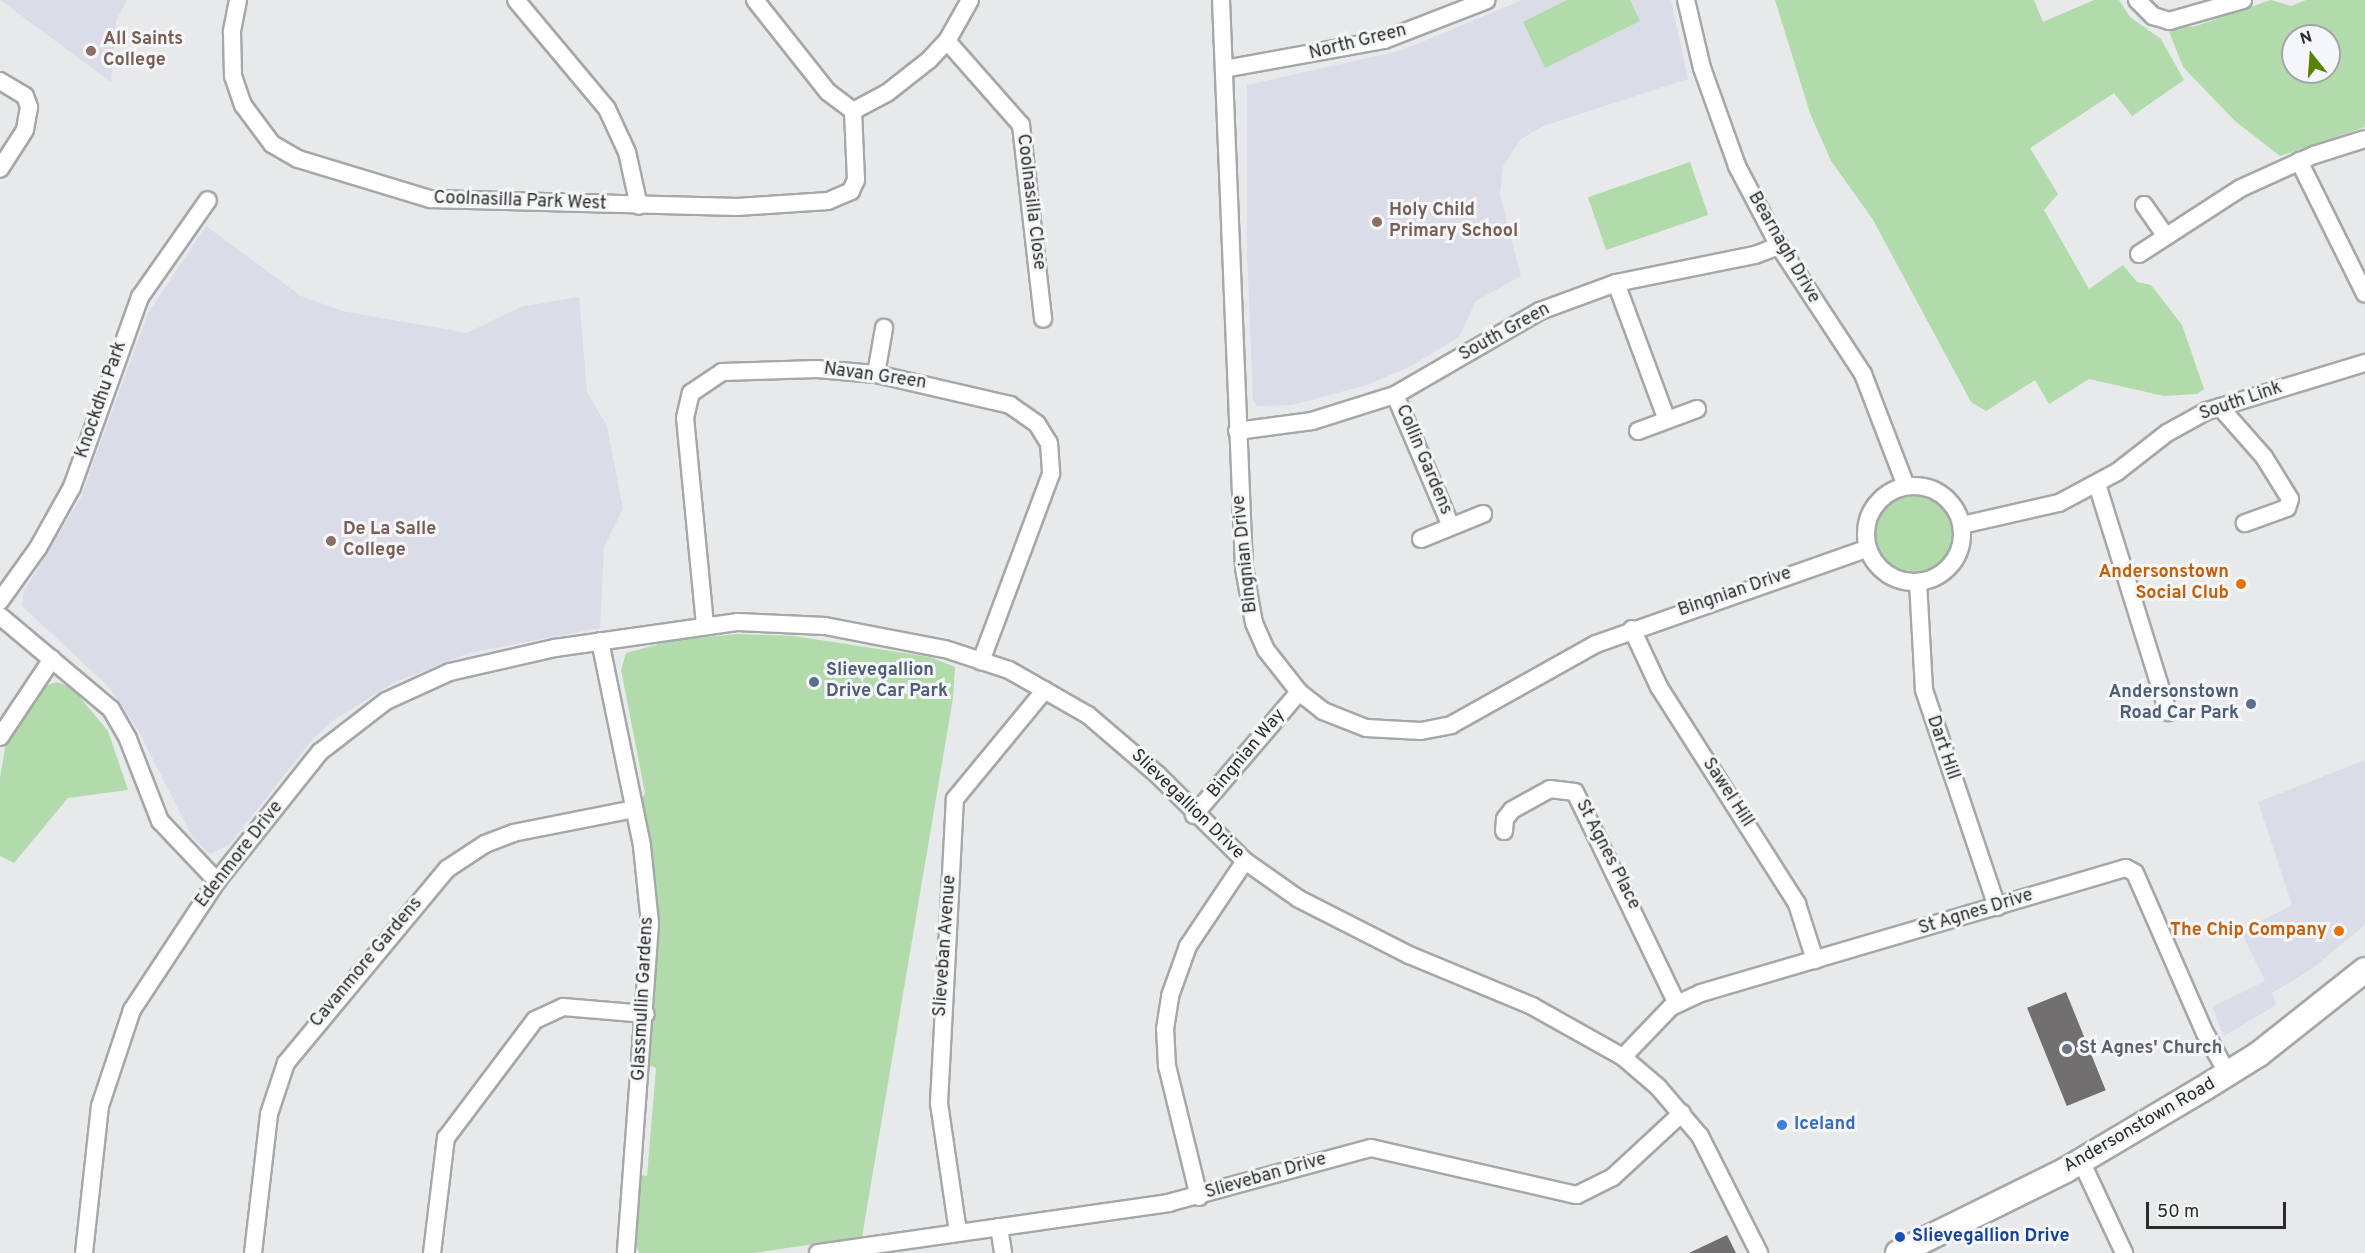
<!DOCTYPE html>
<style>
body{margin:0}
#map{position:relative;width:2365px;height:1253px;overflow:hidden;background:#e8e9eb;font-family:Overpass,sans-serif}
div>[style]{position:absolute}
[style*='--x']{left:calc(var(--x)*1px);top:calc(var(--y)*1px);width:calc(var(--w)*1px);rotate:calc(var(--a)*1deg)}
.built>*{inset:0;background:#dadde7}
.green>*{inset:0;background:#b1dbab;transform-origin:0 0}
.round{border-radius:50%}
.building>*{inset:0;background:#716f70;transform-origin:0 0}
.roads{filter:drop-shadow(2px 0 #a6a7a9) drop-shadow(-2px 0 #a6a7a9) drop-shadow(0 2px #a6a7a9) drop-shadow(0 -2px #a6a7a9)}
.street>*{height:16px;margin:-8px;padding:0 8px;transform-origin:8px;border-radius:8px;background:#fff}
.street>.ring{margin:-8px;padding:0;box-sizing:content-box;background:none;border:16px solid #fff;border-radius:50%}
.secondary>*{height:24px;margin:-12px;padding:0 12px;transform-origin:12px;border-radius:12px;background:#fff}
.dots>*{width:16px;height:16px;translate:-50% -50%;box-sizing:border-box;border:3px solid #f5f6f9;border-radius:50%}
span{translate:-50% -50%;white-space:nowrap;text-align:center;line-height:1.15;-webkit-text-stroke:6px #f5f6f9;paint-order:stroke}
.education-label{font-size:18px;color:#785e54;font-weight:700}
.left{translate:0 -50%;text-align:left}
.street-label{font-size:18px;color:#2b2b2c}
.food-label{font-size:18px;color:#c56008;font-weight:700}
.right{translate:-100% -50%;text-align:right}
.service-label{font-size:18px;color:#4e5e75;font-weight:700}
.worship-label{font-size:18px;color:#5b616d;font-weight:700}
.shop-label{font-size:18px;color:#366cbe;font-weight:700}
.transit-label{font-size:18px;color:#164399;font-weight:700}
.north{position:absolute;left:2281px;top:24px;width:60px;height:60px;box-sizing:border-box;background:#f5f6f9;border:2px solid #a4a5a7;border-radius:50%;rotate:343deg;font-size:16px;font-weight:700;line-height:24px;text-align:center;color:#2b2b2c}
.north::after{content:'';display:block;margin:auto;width:21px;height:27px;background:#598103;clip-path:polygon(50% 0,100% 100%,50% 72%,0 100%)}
.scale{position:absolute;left:2146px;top:1202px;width:140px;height:27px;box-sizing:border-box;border:3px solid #2b2b2c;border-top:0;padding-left:8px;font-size:18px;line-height:21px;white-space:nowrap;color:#2b2b2c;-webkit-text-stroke:4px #f5f6f9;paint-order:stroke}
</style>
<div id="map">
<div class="built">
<div style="clip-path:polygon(0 0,127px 0,116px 21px,111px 82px)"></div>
<div style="clip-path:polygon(1522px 0,1671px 0,1688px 79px,1543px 126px,1521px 139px,1503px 167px,1500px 194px,1521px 276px,1476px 301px,1459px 337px,1411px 366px,1367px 385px,1292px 405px,1257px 406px,1253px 399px,1247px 250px,1247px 85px,1403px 50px)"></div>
<div style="clip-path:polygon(206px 226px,301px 296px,342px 311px,467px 333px,520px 307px,579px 297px,587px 392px,607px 426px,623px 509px,604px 547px,600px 628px,469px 653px,391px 684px,334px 720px,312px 740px,229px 845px,210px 854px,193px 838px,137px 728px,108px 686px,22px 606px,24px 591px,81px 497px,148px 313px)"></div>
<div style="clip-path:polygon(2365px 760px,2365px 925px,2313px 968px,2272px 993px,2276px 1005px,2224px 1036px,2212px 1007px,2265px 981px,2241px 932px,2292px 905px,2258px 802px)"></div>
</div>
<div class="green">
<div style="clip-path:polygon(1567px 0,1630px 0,1640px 21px,1545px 68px,1523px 22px)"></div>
<div style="clip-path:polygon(1775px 0,2034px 0,2043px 22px,2094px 0,2119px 0,2130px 17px,2161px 39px,2184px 80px,2132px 116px,2114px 93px,2030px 148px,2058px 194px,2044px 210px,2089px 289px,2123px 265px,2137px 282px,2151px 285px,2182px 325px,2204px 389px,2197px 394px,2164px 396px,2089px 379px,2049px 404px,2035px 380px,1986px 411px,1971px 402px,1872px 218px,1831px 161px,1810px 113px)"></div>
<div style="clip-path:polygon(evenodd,2271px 0,2291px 6px,2306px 0,2365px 0,2365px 127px,2280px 156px,2235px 121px,2183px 67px,2168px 29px,2196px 26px,2271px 0,2293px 36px,2329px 36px,2329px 72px,2293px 72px,2293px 36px)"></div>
<div style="left:1690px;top:162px;width:56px;height:108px;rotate:71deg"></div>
<div class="round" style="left:1873px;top:492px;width:82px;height:82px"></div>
<div style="clip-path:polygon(738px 634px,794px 636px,930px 657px,955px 667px,953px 698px,862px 1237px,753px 1253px,639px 1253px,634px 1237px,640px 1175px,647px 1176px,656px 1068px,648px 1065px,659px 934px,641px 800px,645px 793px,621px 670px,626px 653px,674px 640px)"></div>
<div style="clip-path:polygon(57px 682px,72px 688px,108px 731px,128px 790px,68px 798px,14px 863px,0 856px,0 778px,7px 737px,41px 687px)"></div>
</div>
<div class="building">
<div style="left:2066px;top:992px;width:106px;height:42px;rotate:68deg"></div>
<div style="clip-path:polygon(1727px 1235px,1736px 1253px,1689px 1253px)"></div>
</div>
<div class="roads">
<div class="street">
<div style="--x:238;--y:0;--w:33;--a:101"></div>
<div style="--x:232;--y:32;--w:44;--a:88.7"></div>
<div style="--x:233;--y:76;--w:31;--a:71"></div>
<div style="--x:243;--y:105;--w:49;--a:53.4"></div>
<div style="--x:272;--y:144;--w:30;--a:30"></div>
<div style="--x:298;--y:159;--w:138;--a:16.9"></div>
<div style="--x:430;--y:199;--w:307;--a:1.5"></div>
<div style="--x:737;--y:207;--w:91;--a:-3.8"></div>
<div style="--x:828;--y:201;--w:25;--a:-23"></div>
<div style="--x:851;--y:191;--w:12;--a:-66"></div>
<div style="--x:856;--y:180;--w:69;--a:-92.5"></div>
<div style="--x:516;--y:0;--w:142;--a:50.1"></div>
<div style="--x:607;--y:109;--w:47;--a:65.1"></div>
<div style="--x:627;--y:152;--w:55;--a:77.5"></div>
<div style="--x:755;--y:0;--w:117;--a:51.6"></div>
<div style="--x:828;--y:92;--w:31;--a:37"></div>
<div style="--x:1221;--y:0;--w:568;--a:87.68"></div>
<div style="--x:1244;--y:568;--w:56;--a:79.7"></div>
<div style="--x:1254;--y:623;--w:30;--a:66"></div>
<div style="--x:1266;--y:650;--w:53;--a:51.8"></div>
<div style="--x:1299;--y:692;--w:31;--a:38"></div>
<div style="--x:1323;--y:711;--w:46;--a:21.6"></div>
<div style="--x:1366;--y:728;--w:55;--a:3.1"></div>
<div style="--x:1421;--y:731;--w:31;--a:-11"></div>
<div style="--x:1451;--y:725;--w:166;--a:-29.2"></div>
<div style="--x:1596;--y:644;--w:288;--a:-19.4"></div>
<div style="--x:1686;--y:0;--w:70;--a:76.8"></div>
<div style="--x:1702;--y:68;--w:104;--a:70.3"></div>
<div style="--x:1737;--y:166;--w:90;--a:62.3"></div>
<div style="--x:1779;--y:246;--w:153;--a:56.7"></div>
<div style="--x:1863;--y:374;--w:120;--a:69"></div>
<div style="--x:2137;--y:0;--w:23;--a:45"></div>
<div style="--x:2153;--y:16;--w:17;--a:17"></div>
<div style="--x:2169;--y:21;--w:77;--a:-15.8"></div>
<div style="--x:947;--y:41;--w:112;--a:48.6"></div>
<div style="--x:1021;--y:125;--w:195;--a:83.5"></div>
<div style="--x:1224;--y:69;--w:163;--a:-10.3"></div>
<div style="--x:1384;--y:40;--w:110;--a:-21.2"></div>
<div style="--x:0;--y:81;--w:29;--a:31"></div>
<div style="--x:25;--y:96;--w:12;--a:70"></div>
<div style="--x:29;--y:107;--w:23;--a:100"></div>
<div style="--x:25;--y:130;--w:46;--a:122.7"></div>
<div style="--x:853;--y:111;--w:38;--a:-28"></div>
<div style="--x:887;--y:93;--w:53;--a:-38.2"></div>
<div style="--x:929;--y:60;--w:26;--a:-47"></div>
<div style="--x:947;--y:41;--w:47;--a:-60.7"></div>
<div style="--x:2299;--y:161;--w:148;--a:63.6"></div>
<div style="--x:2144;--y:205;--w:38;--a:55"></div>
<div style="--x:2139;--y:254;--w:121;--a:-32.9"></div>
<div style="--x:2241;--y:188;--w:80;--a:-24.3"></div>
<div style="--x:2314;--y:155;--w:53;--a:-17.4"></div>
<div style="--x:1616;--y:283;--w:146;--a:69.6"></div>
<div style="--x:876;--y:374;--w:47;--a:-80.1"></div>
<div style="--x:1395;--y:395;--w:142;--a:66.9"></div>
<div style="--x:2220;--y:407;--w:67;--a:48.7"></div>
<div style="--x:2264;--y:457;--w:49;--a:58.2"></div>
<div style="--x:2290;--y:499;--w:9;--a:108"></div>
<div style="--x:2287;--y:508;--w:45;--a:160.3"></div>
<div style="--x:1237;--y:431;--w:76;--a:-7.6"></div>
<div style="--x:1312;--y:421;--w:87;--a:-17.4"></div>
<div style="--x:1395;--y:395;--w:168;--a:-30.1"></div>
<div style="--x:1540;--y:311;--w:81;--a:-20.2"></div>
<div style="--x:1616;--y:283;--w:142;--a:-11.4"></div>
<div style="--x:1755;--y:255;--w:26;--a:-21"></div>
<div style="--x:1638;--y:431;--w:63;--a:-20.4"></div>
<div style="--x:2097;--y:484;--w:239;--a:72.7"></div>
<div class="ring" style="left:1866px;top:486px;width:80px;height:80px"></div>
<div style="--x:1962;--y:525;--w:99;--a:-12.8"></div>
<div style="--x:2059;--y:503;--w:66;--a:-28.1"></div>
<div style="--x:2117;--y:472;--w:63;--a:-38"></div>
<div style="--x:2167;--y:433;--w:46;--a:-28.8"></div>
<div style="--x:2207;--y:411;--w:165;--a:-16.9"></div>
<div style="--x:1421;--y:539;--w:67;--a:-22"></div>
<div style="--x:1918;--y:582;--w:108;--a:86.8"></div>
<div style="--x:1924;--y:690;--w:229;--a:71.4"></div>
<div style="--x:0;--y:601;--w:65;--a:-54.4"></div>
<div style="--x:38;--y:548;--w:70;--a:-60.9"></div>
<div style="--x:72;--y:487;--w:202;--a:-70.3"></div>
<div style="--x:140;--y:297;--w:118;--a:-55"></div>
<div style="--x:0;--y:616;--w:145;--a:40"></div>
<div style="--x:111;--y:709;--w:34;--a:60"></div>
<div style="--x:128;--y:739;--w:88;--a:68.7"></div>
<div style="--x:160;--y:821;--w:83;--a:46.5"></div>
<div style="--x:705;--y:625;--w:208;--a:-95.5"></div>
<div style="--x:685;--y:418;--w:26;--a:-77"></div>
<div style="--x:691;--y:393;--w:37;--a:-34"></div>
<div style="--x:722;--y:372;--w:95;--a:-1.8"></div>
<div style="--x:817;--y:369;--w:59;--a:4.8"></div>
<div style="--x:876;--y:374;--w:138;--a:13"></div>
<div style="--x:1010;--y:405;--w:33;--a:35"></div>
<div style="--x:1037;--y:424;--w:22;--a:58"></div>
<div style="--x:1049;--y:443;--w:31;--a:86"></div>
<div style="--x:1051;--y:474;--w:200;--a:110.5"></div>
<div style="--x:1632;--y:629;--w:64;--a:65"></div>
<div style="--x:1659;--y:687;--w:257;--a:57.5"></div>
<div style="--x:1797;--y:904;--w:59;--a:72.2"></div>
<div style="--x:600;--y:641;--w:209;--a:78.4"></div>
<div style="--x:642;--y:846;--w:78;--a:84.1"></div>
<div style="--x:650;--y:924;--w:330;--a:94.2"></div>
<div style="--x:0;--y:737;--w:94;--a:-56.3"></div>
<div style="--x:1194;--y:815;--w:162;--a:-49.5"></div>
<div style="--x:1504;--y:831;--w:12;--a:-85"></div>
<div style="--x:1505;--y:819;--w:11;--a:-52"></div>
<div style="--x:1512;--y:810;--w:43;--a:-28.9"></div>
<div style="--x:1550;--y:789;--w:25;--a:7"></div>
<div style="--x:1575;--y:792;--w:235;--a:64.3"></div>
<div style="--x:1623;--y:1057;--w:69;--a:-46.2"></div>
<div style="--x:1671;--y:1007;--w:33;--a:-25"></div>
<div style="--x:1701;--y:993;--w:443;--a:-16.4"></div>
<div style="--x:2126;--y:868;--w:10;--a:29"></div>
<div style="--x:2135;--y:873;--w:175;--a:66.4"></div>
<div style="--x:2205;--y:1033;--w:47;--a:60.7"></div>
<div style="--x:2081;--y:1161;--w:102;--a:64.9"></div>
<div style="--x:1199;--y:1197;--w:135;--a:-103.7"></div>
<div style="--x:1167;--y:1066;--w:37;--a:-93"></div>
<div style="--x:1165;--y:1029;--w:33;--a:-81"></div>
<div style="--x:1170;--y:996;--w:53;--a:-70.2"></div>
<div style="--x:1188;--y:946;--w:102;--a:-56.2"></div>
<div style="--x:999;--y:1227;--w:26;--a:81"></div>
<div style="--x:958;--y:1232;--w:130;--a:-98.4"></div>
<div style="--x:939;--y:1103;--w:304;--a:-87"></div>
<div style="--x:955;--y:799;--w:141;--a:-50.5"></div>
<div style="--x:84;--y:1253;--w:148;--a:-83.8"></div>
<div style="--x:100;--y:1106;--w:101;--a:-71.6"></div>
<div style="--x:132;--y:1010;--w:154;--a:-56.6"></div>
<div style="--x:217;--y:881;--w:165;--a:-51.4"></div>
<div style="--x:320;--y:752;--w:83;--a:-37.7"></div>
<div style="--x:386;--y:701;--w:70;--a:-24.4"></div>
<div style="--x:450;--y:672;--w:108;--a:-12.9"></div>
<div style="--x:555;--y:648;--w:185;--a:-8.1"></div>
<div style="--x:738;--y:622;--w:87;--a:2.6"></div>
<div style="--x:825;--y:626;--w:122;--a:10.9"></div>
<div style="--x:945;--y:649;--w:67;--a:18.2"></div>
<div style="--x:1009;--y:670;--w:91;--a:29.7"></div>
<div style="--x:1088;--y:715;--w:92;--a:40.6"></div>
<div style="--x:1158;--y:775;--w:122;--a:44.7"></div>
<div style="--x:1245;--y:861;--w:66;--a:35.1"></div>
<div style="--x:1299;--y:899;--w:123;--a:27"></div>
<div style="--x:1409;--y:955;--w:133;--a:22.5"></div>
<div style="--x:1532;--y:1006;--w:104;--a:29.3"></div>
<div style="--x:1623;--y:1057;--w:46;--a:40.6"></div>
<div style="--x:1658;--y:1087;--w:65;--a:49.4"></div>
<div style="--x:1700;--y:1136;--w:131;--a:63.2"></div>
<div style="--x:253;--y:1253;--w:140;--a:-83.4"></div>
<div style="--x:269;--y:1114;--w:54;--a:-71.6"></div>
<div style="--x:286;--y:1063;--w:252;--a:-50.3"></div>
<div style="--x:447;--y:869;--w:45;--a:-33.3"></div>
<div style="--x:485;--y:844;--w:30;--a:-21"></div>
<div style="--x:513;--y:833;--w:123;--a:-11.2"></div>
<div style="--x:432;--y:1253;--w:116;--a:-83.1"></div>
<div style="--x:446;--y:1138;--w:148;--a:-53"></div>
<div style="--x:535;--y:1020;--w:31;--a:-25"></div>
<div style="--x:563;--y:1007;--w:83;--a:4.8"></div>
<div style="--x:818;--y:1253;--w:354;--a:-8.1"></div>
<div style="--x:1168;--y:1203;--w:210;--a:-15.2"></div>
<div style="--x:1371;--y:1148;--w:211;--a:12.9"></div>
<div style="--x:1577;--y:1195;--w:40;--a:-26.6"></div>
<div style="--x:1613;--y:1177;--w:94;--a:-42.8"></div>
</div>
<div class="secondary">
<div style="--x:1898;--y:1253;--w:187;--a:-26.3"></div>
<div style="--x:2066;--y:1170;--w:157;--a:-30.7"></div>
<div style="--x:2201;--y:1090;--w:68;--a:-31.8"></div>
<div style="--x:2259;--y:1054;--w:135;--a:-38.4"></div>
</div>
</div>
<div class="dots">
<div style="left:91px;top:51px;background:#8d6e63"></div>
<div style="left:1377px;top:222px;background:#8d6e63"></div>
<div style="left:331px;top:541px;background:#8d6e63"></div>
<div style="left:2241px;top:584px;background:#e8710a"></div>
<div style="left:814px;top:682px;background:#5c6f8a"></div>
<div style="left:2251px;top:704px;background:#5c6f8a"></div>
<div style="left:2339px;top:931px;background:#e8710a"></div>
<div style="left:2067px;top:1049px;background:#6b7280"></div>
<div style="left:1782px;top:1125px;background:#3f7fe0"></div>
<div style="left:1900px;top:1237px;background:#1a4fb4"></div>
</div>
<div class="education-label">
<span class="left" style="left:103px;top:51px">All Saints<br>College</span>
<span class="left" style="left:1389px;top:222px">Holy Child<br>Primary School</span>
<span class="left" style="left:343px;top:541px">De La Salle<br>College</span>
</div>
<div class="street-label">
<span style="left:1358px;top:43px;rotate:-14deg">North Green</span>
<span style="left:520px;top:202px;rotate:2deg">Coolnasilla Park West</span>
<span style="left:1030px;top:202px;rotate:83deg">Coolnasilla Close</span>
<span style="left:1783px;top:248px;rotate:60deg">Bearnagh Drive</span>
<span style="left:1505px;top:333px;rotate:-29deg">South Green</span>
<span style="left:875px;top:377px;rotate:8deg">Navan Green</span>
<span style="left:102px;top:400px;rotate:-71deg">Knockdhu Park</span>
<span style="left:2241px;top:402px;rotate:-19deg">South Link</span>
<span style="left:1423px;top:460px;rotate:67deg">Collin Gardens</span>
<span style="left:1246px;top:554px;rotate:-96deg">Bingnian Drive</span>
<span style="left:1735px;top:593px;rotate:-19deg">Bingnian Drive</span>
<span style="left:1942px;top:748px;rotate:71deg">Dart Hill</span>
<span style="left:1247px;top:754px;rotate:-50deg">Bingnian Way</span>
<span style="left:1727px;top:793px;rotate:57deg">Sawel Hill</span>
<span style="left:1187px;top:805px;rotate:44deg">Slievegallion Drive</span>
<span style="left:240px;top:855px;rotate:-52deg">Edenmore Drive</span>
<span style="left:1607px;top:855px;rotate:63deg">St Agnes Place</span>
<span style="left:1976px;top:913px;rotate:-17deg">St Agnes Drive</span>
<span style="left:946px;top:946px;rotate:-86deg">Slieveban Avenue</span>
<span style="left:367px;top:963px;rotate:-50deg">Cavanmore Gardens</span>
<span style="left:644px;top:999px;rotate:-87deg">Glassmullin Gardens</span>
<span style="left:2140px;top:1126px;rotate:-30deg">Andersonstown Road</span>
<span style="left:1266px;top:1177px;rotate:-16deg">Slieveban Drive</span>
</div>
<div class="food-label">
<span class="right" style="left:2229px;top:584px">Andersonstown<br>Social Club</span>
<span class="right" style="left:2327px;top:931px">The Chip Company</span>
</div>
<div class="service-label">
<span class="left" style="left:826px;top:682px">Slievegallion<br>Drive Car Park</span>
<span class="right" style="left:2239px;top:704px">Andersonstown<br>Road Car Park</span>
</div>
<div class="worship-label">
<span class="left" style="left:2079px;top:1049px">St Agnes' Church</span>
</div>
<div class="shop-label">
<span class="left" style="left:1794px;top:1125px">Iceland</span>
</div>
<div class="transit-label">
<span class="left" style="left:1912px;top:1237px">Slievegallion Drive</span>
</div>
<div class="north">N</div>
<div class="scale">50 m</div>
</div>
